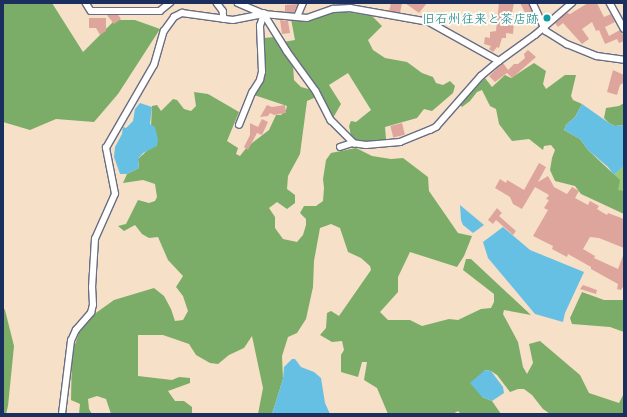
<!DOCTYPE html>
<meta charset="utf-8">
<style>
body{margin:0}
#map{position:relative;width:627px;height:417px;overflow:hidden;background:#f6e0c7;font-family:Mali,"Klee One",sans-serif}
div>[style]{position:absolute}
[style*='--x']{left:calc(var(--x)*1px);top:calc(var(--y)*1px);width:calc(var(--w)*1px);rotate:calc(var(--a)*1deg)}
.green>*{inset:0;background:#9ac977}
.forest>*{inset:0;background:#7bad68}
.water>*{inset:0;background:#66c0e4}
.building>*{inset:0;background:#dea59d;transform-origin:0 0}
.roads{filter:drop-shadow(1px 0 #686d83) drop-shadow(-1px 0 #686d83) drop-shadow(0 1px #686d83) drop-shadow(0 -1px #686d83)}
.street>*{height:5.5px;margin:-2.75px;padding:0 2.75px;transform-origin:2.75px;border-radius:2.75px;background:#fff}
.dots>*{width:11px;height:11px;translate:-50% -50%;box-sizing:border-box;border:2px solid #fdfcf7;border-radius:50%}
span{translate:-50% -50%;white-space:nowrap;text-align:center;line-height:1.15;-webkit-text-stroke:4px #fdfcf7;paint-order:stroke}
.culture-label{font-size:13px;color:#0d838f}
.right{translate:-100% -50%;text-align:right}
.frame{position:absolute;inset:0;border:4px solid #1b2f5e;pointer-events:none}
</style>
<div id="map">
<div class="green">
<div style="clip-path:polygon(624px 166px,624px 191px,618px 191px,614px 175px)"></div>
</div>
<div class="forest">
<div style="clip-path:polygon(3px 3px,52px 3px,83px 52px,115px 20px,135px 20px,160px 29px,118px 94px,94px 122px,56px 119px,30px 130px,3px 122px)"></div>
<div style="clip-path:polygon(333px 12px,347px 12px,372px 16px,382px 26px,368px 40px,373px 50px,385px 58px,407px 62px,422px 73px,433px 77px,436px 83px,443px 85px,450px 81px,455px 86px,453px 93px,432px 111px,424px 109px,417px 118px,385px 127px,386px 139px,360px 143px,351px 136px,349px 126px,351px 121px,356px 122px,371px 110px,348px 73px,329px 85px,341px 104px,333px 118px,327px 108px,320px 93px,283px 42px,295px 40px,291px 19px,307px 21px)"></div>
<div style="clip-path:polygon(274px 37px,293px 64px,294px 80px,301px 87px,312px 90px,316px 97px,307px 101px,300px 154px,288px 176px,287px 189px,295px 195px,295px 203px,287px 209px,277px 202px,269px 208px,275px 217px,275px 228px,283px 239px,297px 242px,303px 235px,306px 225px,306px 219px,300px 213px,304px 206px,316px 206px,323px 201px,324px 188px,323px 179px,326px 160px,331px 153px,356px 148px,372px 156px,391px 159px,403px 158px,428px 177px,429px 191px,458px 233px,472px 236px,464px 256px,457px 267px,410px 252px,398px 277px,398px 292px,380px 312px,388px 320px,410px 320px,422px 326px,449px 319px,458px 320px,481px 309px,491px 308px,494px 302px,494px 294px,463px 270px,466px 259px,471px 259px,531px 315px,504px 310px,503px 314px,518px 342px,523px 367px,527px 374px,533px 363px,529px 344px,540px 341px,580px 375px,589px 393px,619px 403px,624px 393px,624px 414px,550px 414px,543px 409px,532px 395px,524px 389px,518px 389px,510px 392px,497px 375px,491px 371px,485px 370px,482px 397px,492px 401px,501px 414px,461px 414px,458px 411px,453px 414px,388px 414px,377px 388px,364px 380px,367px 362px,362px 362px,358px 377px,341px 372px,341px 355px,344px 350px,342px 341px,332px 342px,320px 335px,326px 328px,327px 313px,331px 311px,339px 316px,371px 270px,370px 266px,361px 258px,348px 252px,340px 228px,331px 224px,320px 228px,314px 261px,313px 287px,306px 319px,297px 333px,288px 337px,282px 356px,283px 379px,272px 414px,258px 414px,263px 388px,252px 336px,244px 348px,229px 355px,218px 364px,210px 363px,196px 355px,189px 344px,163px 335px,138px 335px,138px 376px,172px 380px,179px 377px,190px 378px,190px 383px,168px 391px,175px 401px,184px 401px,192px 407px,192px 414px,111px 414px,106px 399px,97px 396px,88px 399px,89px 409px,92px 414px,79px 414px,80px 404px,71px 400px,72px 353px,79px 333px,93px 315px,114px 300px,154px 288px,164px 296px,171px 309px,175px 321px,183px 320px,188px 311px,183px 296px,176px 287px,183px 276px,168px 260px,158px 237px,149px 238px,142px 234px,135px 225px,124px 231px,118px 226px,126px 224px,138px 200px,149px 203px,155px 201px,157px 197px,155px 184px,143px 180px,123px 183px,127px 174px,139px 168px,138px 159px,150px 148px,152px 106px,157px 105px,161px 111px,173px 99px,177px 100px,184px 109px,191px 111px,196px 106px,194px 92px,208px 94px,239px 112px,227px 141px,238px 148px,236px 154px,240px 156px,247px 147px,269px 130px,276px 115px,281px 115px,286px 110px,287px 106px,254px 95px,262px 84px,264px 38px)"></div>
<div style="clip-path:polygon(534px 63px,546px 71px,543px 84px,546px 89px,565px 75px,576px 75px,571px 96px,573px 100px,582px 104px,575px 117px,566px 125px,564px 130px,580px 139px,588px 150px,620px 180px,618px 190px,624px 191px,624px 214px,581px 194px,575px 186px,555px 181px,550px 170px,552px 158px,555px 150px,551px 145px,544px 146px,543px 150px,529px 139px,512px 141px,499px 124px,496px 109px,490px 106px,482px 90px,477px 92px,470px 101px,462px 107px,460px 105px,485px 78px,492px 87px,505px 75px,511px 78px)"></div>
<div style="clip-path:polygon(624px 103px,624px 125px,615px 126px,609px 123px,604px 118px,606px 108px,619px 106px)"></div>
<div style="clip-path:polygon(582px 292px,604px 300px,624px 300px,624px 332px,610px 327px,572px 324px,570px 318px)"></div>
<div style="clip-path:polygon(3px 307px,5px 310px,14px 346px,8px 406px,6px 414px,3px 414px)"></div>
</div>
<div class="water">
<div style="clip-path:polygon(140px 103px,152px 107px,150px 124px,155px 127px,158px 139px,157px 146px,143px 153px,138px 159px,139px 168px,127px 174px,120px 174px,114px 157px,115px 147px,122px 134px,123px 127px,126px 128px,133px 121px,135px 109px)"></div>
<div style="clip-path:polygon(582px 104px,609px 123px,615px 126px,624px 125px,624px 166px,614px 175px,608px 167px,588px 150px,580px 139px,564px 130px,566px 125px,575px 117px)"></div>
<div style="clip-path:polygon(460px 205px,484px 225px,473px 233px,463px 225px,461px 220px)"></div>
<div style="clip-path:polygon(503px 227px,530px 250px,584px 272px,565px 313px,563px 322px,535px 314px,488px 258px,483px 242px)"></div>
<div style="clip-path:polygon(292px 359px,295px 359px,301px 367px,314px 372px,321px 378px,325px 403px,330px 414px,272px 414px,283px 379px,284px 367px)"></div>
<div style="clip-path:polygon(485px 370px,491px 371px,503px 387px,504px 393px,492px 401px,482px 397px,470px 383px)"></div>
</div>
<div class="building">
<div style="clip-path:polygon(391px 3px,402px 3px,400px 13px,389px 11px)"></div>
<div style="clip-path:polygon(405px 3px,427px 3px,419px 13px)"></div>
<div style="clip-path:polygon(499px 3px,514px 3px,510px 23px,514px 23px,513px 34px,506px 33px,506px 38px,502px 38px,499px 48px,497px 47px,493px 52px,489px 49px,491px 46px,484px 44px,485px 37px,490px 38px,490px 32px,496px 31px)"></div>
<div style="clip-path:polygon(520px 3px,529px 3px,538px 23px,535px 24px,532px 19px,529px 20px)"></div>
<div style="clip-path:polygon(588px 3px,597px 3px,604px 17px,611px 14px,615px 22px,605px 27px,609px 36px,620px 30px,624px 36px,624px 41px,619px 43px,617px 39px,605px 44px,599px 30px,596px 31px,592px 22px,582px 29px,589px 39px,582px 44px,563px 23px,558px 27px,555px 23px,567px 13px,570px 14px)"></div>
<div style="clip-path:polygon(298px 4px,294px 12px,285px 12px,285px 5px)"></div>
<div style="clip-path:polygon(107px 15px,118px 15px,121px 19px,114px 24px)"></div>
<div style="clip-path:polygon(89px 18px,106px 18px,106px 31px,100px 35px,96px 28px,89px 28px)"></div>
<div style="clip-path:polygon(280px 20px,288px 21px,290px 33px,282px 34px)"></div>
<div style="clip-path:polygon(528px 50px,536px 57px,512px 78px,507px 73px,495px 82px,489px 76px,503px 63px,508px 70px,514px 64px,518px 64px,525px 58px,524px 54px)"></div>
<div style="clip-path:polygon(613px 70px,624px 75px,623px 83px,620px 85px,617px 95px,607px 92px)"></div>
<div style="clip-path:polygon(267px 105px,272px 107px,285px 105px,286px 113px,274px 115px,270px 113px,268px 116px,260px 117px)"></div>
<div style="clip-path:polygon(262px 119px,268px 122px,262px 135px,257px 133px,248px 150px,244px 147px,250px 135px,250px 123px,258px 127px)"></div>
<div style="left:402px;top:123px;width:12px;height:12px;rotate:76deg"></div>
<div style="clip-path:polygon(539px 163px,546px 167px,538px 182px,548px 176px,554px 187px,567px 194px,572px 187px,579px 191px,575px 198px,588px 205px,590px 201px,599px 206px,597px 209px,607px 215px,608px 213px,624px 219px,624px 248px,599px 238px,590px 237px,583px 249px,595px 256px,594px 258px,618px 269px,624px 253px,624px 285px,621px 290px,617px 289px,618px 284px,591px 269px,591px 267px,568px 254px,567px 257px,552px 249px,553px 246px,533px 236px,548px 210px,544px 208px,549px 200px,546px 199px,549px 195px,535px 187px,522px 209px,513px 204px,510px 197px,495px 188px,500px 179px,506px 183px,507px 180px,524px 190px)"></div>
<div style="clip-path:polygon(497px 208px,502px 213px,499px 216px,516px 231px,513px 235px,496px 220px,493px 224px,488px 220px)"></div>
<div style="clip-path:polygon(583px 285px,597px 290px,596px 294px,580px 289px)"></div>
</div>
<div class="roads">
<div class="street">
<div style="--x:86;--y:3;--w:9;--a:58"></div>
<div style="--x:91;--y:11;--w:69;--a:0"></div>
<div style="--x:160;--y:11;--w:13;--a:-39"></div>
<div style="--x:217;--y:3;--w:10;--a:53"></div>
<div style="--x:223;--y:11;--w:8;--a:83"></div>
<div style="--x:238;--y:3;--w:28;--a:23"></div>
<div style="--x:264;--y:14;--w:43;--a:5.3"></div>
<div style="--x:307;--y:18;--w:28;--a:-19"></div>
<div style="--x:333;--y:9;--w:17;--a:-3"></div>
<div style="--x:350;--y:8;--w:80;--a:10"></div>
<div style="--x:429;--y:22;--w:80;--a:29.1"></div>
<div style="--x:499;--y:61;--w:44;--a:-35.8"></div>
<div style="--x:535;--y:35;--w:49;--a:-40.9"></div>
<div style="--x:533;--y:3;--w:31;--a:65"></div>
<div style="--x:546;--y:31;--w:25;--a:32"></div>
<div style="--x:567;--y:44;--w:32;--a:22"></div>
<div style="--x:597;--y:56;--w:27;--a:8"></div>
<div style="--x:610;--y:3;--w:29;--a:61"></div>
<div style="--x:264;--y:14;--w:44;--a:58.1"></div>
<div style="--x:287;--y:51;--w:49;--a:54.1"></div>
<div style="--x:316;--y:91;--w:33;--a:63"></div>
<div style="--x:331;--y:120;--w:33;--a:45"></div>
<div style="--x:297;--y:17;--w:15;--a:-67"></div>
<div style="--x:239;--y:125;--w:35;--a:-68"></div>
<div style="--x:252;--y:93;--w:15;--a:-58"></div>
<div style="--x:260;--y:80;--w:8;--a:-76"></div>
<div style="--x:262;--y:72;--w:46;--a:-92.5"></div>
<div style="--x:260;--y:26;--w:13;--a:-72"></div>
<div style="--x:340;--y:147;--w:13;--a:-18"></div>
<div style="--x:352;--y:143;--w:14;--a:8"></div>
<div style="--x:366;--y:145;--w:34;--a:-5"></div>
<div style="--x:400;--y:142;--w:32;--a:-22"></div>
<div style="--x:430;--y:130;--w:7;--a:-27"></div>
<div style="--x:436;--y:127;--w:68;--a:-48.6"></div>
<div style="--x:481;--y:76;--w:23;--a:-40"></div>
<div style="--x:62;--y:414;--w:74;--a:-83"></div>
<div style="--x:71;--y:341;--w:12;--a:-66"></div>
<div style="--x:76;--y:330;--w:23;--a:-49"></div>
<div style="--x:91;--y:313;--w:8;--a:-76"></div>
<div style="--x:93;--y:305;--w:17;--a:-93"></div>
<div style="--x:92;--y:288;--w:49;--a:-86.5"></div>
<div style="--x:95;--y:239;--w:49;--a:-66"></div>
<div style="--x:115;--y:194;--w:47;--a:-101.1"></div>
<div style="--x:106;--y:148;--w:96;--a:-60"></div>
<div style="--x:154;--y:65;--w:35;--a:-74"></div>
<div style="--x:164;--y:31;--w:17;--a:-54"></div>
<div style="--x:174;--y:17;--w:9;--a:-27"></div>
<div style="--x:182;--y:13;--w:51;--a:7.8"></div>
<div style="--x:233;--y:20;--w:32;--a:-11"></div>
</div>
</div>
<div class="dots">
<div style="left:547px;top:18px;background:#0f9aa8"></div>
</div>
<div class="culture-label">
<span class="right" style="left:539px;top:18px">旧石州往来と茶店跡</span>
</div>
<div class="frame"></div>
</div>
